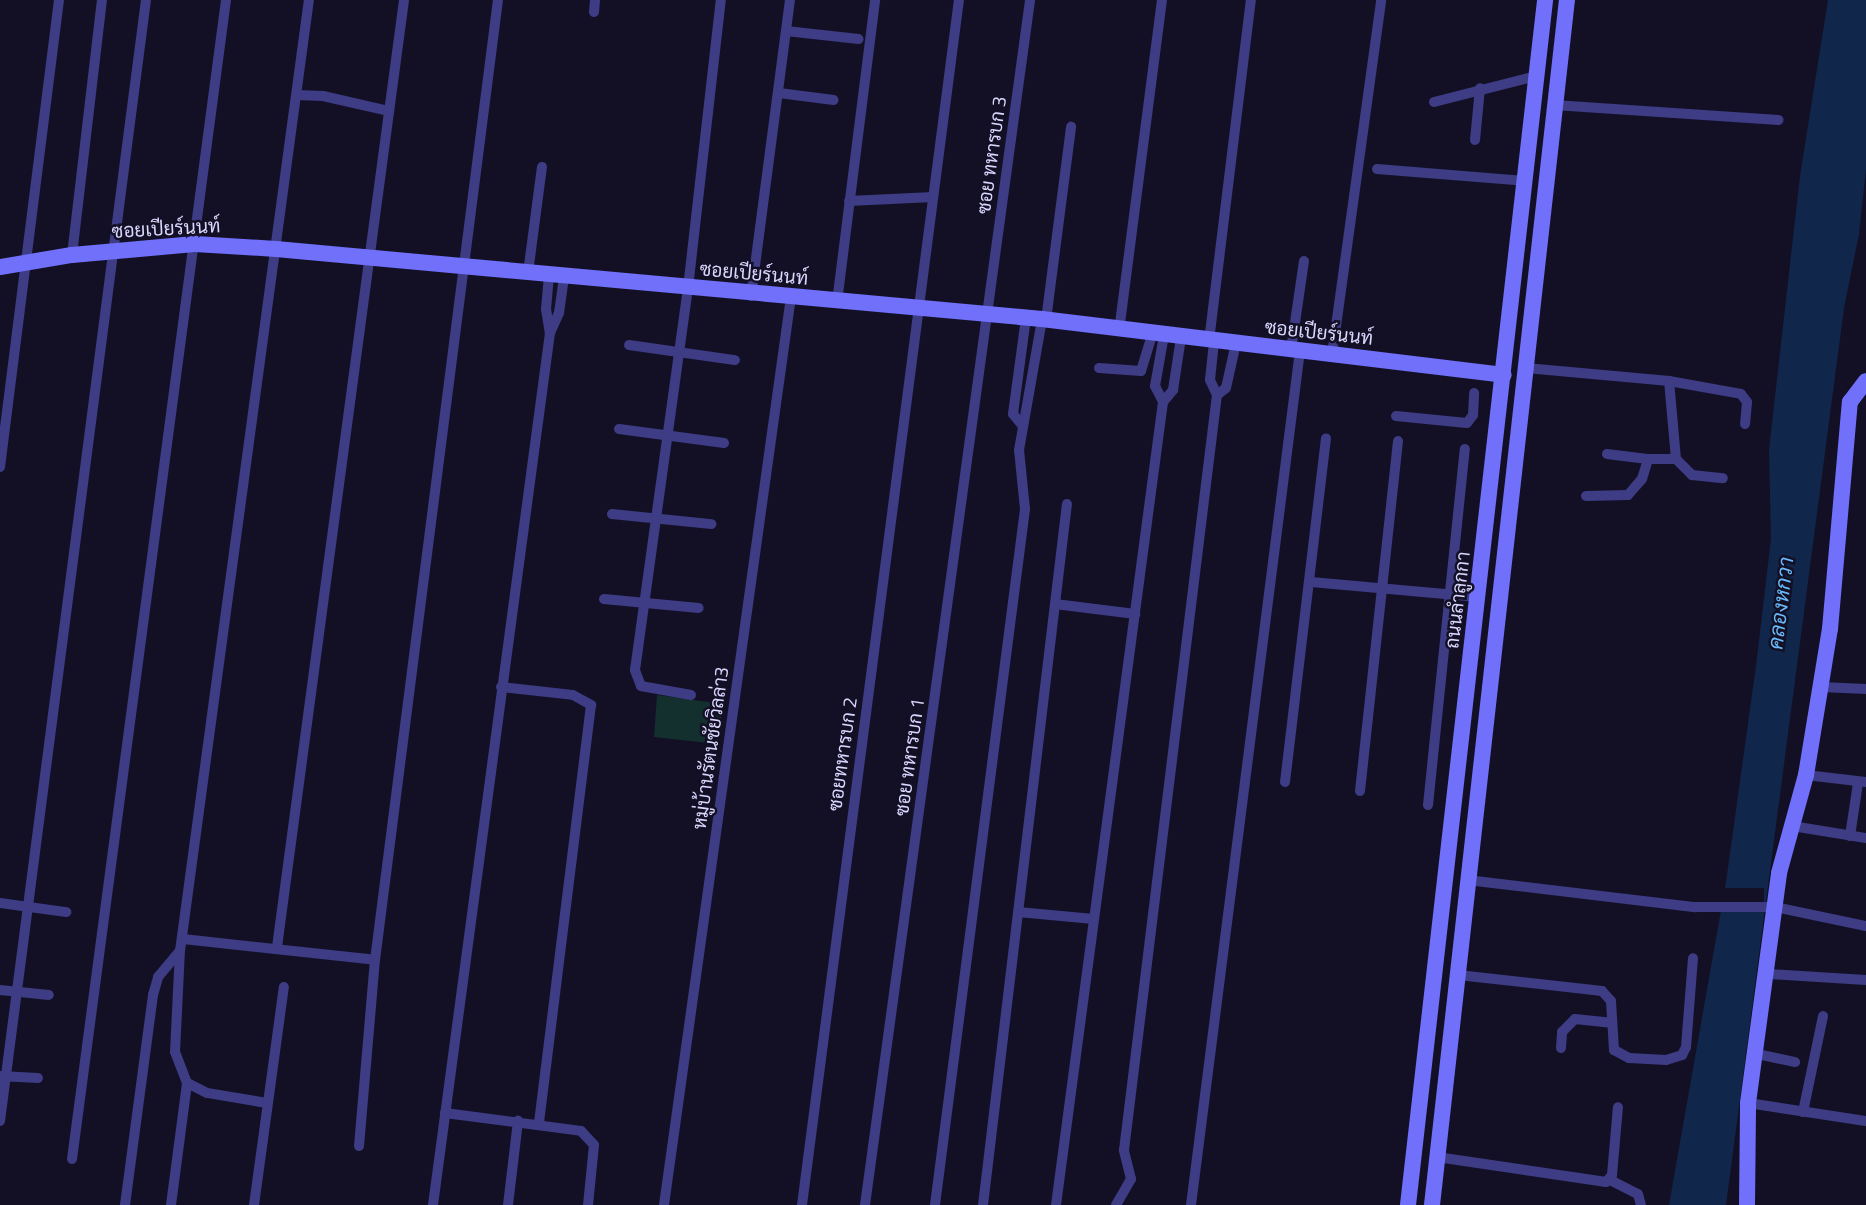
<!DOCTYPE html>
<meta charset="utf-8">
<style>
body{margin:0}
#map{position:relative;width:1866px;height:1205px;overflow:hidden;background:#131026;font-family:"Titillium Web",Sarabun,sans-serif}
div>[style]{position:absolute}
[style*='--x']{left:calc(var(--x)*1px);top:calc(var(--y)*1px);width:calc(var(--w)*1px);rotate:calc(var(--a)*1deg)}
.green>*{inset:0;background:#13302f}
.water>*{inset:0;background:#10274b}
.pier>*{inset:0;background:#131026;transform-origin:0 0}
.street>*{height:10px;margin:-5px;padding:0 5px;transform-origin:5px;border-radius:5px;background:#3d3c84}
.secondary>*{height:16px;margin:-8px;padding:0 8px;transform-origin:8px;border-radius:8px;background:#7070fb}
span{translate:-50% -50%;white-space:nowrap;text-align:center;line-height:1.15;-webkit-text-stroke:5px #131026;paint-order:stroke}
.street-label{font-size:19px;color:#dad7fe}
.water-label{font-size:21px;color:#67bafb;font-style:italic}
</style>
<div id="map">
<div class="green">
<div style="clip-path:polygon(657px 695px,723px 704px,715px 772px,705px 771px,708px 743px,654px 737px)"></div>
</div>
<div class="water">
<div style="clip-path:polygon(1828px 0,1866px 0,1866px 169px,1859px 234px,1844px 308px,1726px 1205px,1669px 1205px,1726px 882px,1756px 666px,1771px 539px,1769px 450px,1800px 176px)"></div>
</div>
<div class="pier">
<div style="left:1764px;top:888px;width:16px;height:42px;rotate:90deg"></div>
</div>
<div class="street">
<div style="--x:594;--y:12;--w:12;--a:-85"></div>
<div style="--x:786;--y:31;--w:73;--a:6.3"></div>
<div style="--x:779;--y:93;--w:55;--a:7.3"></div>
<div style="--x:297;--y:95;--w:26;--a:2"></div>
<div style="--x:323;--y:96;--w:68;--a:12.8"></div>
<div style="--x:1434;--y:102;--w:105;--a:-14.3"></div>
<div style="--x:1554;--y:105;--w:225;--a:3.8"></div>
<div style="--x:1475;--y:140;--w:52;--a:-84.5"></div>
<div style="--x:1377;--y:169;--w:148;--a:4.6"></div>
<div style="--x:849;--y:201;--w:84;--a:-2.7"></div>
<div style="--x:72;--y:255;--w:257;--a:-83.3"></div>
<div style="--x:528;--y:273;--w:107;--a:-82.5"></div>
<div style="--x:549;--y:275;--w:34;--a:95"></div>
<div style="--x:546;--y:309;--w:24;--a:81"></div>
<div style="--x:751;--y:296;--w:299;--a:-82.5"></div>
<div style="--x:837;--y:302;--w:304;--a:-82.8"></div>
<div style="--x:1046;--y:320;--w:195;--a:-82.6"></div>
<div style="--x:1119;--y:331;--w:334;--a:-82.6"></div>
<div style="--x:1164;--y:335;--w:52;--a:100"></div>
<div style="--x:1155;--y:386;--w:18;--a:63"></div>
<div style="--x:1163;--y:402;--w:16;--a:-50"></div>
<div style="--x:1173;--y:390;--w:53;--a:-81.3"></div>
<div style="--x:1209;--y:341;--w:344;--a:-83"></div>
<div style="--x:629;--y:345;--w:107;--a:8.1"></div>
<div style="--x:1291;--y:350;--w:90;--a:-81.7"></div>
<div style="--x:1332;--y:355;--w:358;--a:-82.1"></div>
<div style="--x:1099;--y:368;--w:42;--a:4.1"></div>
<div style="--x:1141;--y:371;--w:39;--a:-73"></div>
<div style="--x:1526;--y:368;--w:144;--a:5.2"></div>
<div style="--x:1669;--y:381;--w:73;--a:10.2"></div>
<div style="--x:1741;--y:394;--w:10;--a:53"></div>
<div style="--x:1747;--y:402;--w:22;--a:95"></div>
<div style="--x:1217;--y:395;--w:11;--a:-38"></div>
<div style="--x:1226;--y:388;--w:46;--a:-77.5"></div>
<div style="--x:1396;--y:416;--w:71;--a:5.6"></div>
<div style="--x:1467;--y:423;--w:10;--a:-53"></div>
<div style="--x:1473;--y:415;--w:22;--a:-87"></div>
<div style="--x:1022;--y:425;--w:14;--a:-129"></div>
<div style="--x:1013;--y:414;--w:97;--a:-82.3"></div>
<div style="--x:619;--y:429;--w:106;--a:7.6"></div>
<div style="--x:1607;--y:454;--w:41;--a:7"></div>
<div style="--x:1676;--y:459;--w:23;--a:45"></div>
<div style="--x:1692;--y:475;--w:31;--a:6"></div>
<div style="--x:0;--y:467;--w:471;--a:-82.8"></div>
<div style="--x:1586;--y:496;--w:42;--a:-1.4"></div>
<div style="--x:1628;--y:495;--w:21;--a:-49"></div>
<div style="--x:1642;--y:479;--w:21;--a:-73"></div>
<div style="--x:1648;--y:459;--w:28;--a:0"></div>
<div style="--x:1676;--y:459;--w:78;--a:-95.1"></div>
<div style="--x:612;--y:514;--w:100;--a:5.8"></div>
<div style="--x:1311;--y:582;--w:168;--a:5.1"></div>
<div style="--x:604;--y:599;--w:95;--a:5.4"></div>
<div style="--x:1055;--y:604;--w:81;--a:7.1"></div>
<div style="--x:501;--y:687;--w:72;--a:6.3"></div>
<div style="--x:573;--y:695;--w:21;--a:29"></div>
<div style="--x:591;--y:705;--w:421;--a:97.1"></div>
<div style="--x:1821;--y:687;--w:45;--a:2.5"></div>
<div style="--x:691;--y:695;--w:51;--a:-169.8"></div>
<div style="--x:641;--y:686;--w:17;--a:-111"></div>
<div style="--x:635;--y:670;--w:386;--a:-82.1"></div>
<div style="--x:688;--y:288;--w:290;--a:-83.5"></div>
<div style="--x:1806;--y:775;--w:60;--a:6.7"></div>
<div style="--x:1285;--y:782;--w:346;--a:-83.2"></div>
<div style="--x:1360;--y:791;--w:352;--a:-83.8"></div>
<div style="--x:1428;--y:805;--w:358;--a:-84.1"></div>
<div style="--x:1792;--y:826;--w:75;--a:9.2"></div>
<div style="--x:1850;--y:836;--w:54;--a:-81.4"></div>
<div style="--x:1467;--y:880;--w:230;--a:6.8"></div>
<div style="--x:1695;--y:907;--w:80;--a:0"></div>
<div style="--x:1775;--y:907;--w:93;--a:11.8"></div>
<div style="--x:0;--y:903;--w:67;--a:7.8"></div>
<div style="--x:1018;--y:912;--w:76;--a:5.3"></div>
<div style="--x:183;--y:939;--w:193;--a:6.2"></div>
<div style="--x:277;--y:947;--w:955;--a:-82.36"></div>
<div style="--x:1769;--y:974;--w:97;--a:3.5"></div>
<div style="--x:1458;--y:975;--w:145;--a:6.3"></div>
<div style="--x:1602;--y:991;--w:13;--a:48"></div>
<div style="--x:1611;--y:1001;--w:49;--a:86.5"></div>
<div style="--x:1614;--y:1050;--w:17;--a:28"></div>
<div style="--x:1629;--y:1058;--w:37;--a:3"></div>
<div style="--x:1666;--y:1060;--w:17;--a:-17"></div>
<div style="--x:1682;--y:1055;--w:9;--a:-63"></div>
<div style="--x:1686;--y:1047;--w:89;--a:-85.5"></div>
<div style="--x:0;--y:990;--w:49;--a:5.8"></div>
<div style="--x:1561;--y:1048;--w:16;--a:-86"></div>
<div style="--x:1562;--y:1032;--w:18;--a:-45"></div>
<div style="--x:1575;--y:1019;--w:36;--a:6"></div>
<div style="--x:1757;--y:1054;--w:39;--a:12"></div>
<div style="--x:0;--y:1076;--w:38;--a:3"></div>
<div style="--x:267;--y:1103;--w:61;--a:-170.5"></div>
<div style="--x:207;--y:1093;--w:22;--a:-153"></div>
<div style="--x:187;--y:1083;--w:33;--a:-111"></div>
<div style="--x:175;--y:1052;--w:101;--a:-87.2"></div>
<div style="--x:180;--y:951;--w:960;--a:-82.28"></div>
<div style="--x:1748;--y:1103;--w:119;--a:8.7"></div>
<div style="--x:1803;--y:1112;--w:98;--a:-78.2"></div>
<div style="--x:445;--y:1113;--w:137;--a:7.5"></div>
<div style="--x:581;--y:1131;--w:19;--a:47"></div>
<div style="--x:594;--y:1145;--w:60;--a:95.7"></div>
<div style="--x:0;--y:1121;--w:1130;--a:-82.58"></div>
<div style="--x:359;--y:1146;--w:187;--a:-85.1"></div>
<div style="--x:375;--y:960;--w:968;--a:-82.7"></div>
<div style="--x:1437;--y:1157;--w:171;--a:8.4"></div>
<div style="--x:1606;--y:1182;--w:9;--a:-49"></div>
<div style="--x:1612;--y:1175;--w:68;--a:-85"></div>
<div style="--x:72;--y:1159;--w:1169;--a:-82.43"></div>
<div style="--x:1610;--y:1180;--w:31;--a:27"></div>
<div style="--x:1638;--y:1194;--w:11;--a:75"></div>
<div style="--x:125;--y:1205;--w:212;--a:-82.4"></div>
<div style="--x:153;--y:995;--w:19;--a:-74"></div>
<div style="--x:158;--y:977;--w:34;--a:-50"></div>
<div style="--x:171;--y:1205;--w:123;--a:-82.5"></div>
<div style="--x:254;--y:1205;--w:220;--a:-82.2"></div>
<div style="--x:433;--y:1205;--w:880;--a:-82.36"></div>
<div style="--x:550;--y:333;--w:22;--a:-66"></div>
<div style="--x:559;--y:313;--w:37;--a:-82"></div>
<div style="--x:508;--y:1205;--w:85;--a:-83.2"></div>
<div style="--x:664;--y:1205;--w:917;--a:-82.04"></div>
<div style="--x:802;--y:1205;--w:1215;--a:-82.58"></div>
<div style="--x:865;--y:1205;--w:1216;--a:-82.2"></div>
<div style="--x:935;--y:1205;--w:702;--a:-82.63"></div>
<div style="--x:1025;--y:509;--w:59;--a:-95.8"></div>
<div style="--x:1019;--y:450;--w:133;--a:-80"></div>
<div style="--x:983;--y:1205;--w:706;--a:-83.17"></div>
<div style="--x:1056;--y:1205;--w:810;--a:-82.41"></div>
<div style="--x:1116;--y:1205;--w:30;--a:-60"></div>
<div style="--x:1131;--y:1179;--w:30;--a:-104"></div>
<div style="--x:1124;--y:1150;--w:761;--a:-82.98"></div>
<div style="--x:1217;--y:395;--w:17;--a:-115"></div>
<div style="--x:1210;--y:380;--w:38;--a:-84"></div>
<div style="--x:1191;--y:1205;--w:861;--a:-82.73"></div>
</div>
<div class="secondary">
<div style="--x:0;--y:267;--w:73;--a:-9.5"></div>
<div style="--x:72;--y:255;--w:123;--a:-5.1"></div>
<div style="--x:195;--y:244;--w:81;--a:3.5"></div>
<div style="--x:276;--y:249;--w:769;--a:5.22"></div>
<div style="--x:1042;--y:319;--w:465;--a:6.9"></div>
<div style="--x:1408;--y:1205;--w:1213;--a:-83.51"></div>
<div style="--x:1432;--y:1205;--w:1213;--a:-83.61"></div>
<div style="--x:1747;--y:1205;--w:102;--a:-89.4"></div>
<div style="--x:1748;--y:1103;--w:232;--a:-82.3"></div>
<div style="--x:1779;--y:873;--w:102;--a:-74.6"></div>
<div style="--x:1806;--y:775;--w:148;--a:-80.7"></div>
<div style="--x:1830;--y:629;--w:228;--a:-85"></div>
<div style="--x:1850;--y:402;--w:26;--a:-53"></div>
</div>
<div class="street-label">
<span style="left:991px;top:155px;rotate:-82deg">ซอย ทหารบก 3</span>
<span style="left:166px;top:228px;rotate:-3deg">ซอยเปียร์นนท์</span>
<span style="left:754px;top:273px;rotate:5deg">ซอยเปียร์นนท์</span>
<span style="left:1319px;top:332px;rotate:6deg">ซอยเปียร์นนท์</span>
<span style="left:1457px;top:600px;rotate:-83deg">ถนนลำลูกกา</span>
<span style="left:710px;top:748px;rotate:-82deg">หมู่บ้านรัตนชัยวิลล่า3</span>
<span style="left:842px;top:754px;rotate:-82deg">ซอยทหารบก 2</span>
<span style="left:909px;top:757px;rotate:-82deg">ซอย ทหารบก 1</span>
</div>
<div class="water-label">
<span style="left:1780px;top:603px;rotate:-83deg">คลองหกวา</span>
</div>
</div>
